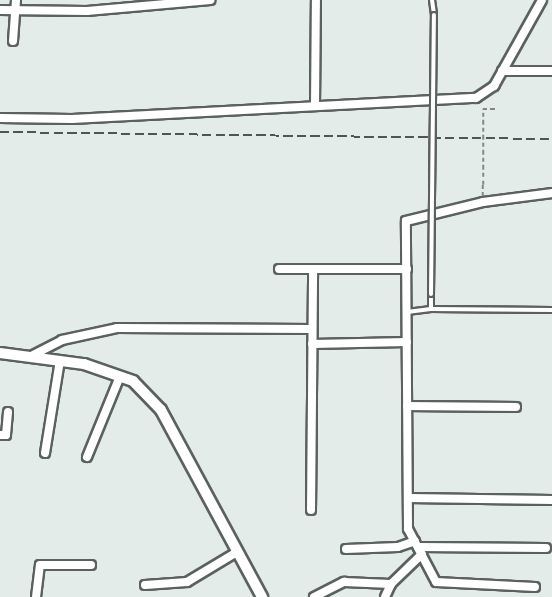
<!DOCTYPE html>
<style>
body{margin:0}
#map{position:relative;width:552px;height:597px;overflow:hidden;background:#e4ece9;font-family:"Times New Roman",serif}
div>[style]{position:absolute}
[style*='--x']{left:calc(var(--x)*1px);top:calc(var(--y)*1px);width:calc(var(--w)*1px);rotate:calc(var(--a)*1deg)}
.path>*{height:1.5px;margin-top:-0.75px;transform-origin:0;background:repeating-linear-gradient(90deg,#828886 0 4.5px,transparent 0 7.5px)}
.roads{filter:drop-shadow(2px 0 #5a615e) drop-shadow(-2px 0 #5a615e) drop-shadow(0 2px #5a615e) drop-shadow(0 -2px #5a615e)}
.lane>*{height:4px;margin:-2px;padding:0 2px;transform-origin:2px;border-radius:2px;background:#fff}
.street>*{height:8px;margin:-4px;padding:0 4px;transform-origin:4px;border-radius:4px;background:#fff}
.secondary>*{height:10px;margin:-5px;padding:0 5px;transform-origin:5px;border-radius:5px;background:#fff}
.rail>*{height:2px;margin-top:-1px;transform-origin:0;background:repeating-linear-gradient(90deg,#505553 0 9px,transparent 0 13.5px)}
.path-bridge>*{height:1.5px;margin-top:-0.75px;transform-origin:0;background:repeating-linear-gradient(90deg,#828886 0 4.5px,transparent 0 7.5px)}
.bridges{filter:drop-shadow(2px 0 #5a615e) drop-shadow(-2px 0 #5a615e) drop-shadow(0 2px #5a615e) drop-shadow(0 -2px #5a615e)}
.lane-bridge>*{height:4px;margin:-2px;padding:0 2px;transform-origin:2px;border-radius:2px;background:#fff}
span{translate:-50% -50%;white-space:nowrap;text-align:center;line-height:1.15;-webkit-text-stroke:4.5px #f1faf6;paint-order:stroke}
</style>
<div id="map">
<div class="path">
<div style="--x:483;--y:109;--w:13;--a:0"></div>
<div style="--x:483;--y:185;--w:11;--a:90"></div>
</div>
<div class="roads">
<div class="lane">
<div style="--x:432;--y:0;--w:15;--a:82"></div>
<div style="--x:431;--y:294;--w:15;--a:90"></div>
<div style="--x:431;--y:309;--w:121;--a:0.5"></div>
<div style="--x:407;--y:312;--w:24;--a:-7"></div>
</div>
<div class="street">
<div style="--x:0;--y:10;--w:87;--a:0.7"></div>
<div style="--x:87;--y:11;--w:124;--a:-5.1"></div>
<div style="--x:13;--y:41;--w:41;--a:-85.8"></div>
<div style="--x:502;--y:71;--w:50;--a:0"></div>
<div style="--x:315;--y:105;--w:105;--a:-89.5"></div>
<div style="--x:0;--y:118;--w:72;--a:0.8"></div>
<div style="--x:72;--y:119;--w:405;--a:-3"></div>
<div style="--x:476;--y:98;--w:22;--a:-34"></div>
<div style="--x:494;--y:86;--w:98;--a:-60.8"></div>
<div style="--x:279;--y:269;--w:128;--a:0"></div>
<div style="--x:312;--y:344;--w:95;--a:-1.2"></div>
<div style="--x:33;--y:355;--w:33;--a:-27"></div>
<div style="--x:62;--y:340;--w:56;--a:-12.3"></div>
<div style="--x:117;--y:328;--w:195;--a:0.3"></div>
<div style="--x:407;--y:406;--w:109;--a:0.5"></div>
<div style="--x:0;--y:435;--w:6;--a:0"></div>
<div style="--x:6;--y:435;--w:23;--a:-85"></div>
<div style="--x:45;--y:453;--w:94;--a:-80.8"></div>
<div style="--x:87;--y:457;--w:87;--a:-67.8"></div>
<div style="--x:408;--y:498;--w:144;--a:0.8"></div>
<div style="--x:311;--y:510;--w:241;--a:-89.5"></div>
<div style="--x:418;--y:547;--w:128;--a:0.4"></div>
<div style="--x:346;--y:549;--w:52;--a:-2.2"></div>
<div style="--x:398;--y:547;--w:18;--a:-19"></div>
<div style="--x:145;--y:585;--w:42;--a:-4.1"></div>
<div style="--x:187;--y:582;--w:58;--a:-31"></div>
<div style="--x:535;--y:587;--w:99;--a:-177.1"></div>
<div style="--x:436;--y:582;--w:60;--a:-117.8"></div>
<div style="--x:408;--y:529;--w:308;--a:-90.4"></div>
<div style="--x:406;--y:221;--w:79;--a:-13.9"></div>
<div style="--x:483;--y:202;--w:70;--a:-7.4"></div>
<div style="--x:36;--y:597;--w:32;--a:-83"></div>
<div style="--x:40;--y:565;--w:51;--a:0"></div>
<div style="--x:314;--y:597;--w:34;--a:-27"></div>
<div style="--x:344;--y:582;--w:47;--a:2.4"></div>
<div style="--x:391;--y:584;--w:43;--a:-44.1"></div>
<div style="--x:385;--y:597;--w:14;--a:-65"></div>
</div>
<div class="secondary">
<div style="--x:0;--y:353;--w:85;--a:7.5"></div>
<div style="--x:84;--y:364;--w:52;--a:19.1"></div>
<div style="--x:133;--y:381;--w:40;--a:46"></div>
<div style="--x:161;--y:410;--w:213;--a:61.6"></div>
</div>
</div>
<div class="rail">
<div style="--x:0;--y:132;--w:552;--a:0.73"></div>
</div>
<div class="path-bridge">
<div style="--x:483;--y:185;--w:76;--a:-90"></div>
</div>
<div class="bridges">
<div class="lane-bridge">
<div style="--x:431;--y:294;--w:279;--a:-89.4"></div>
</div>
</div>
</div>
